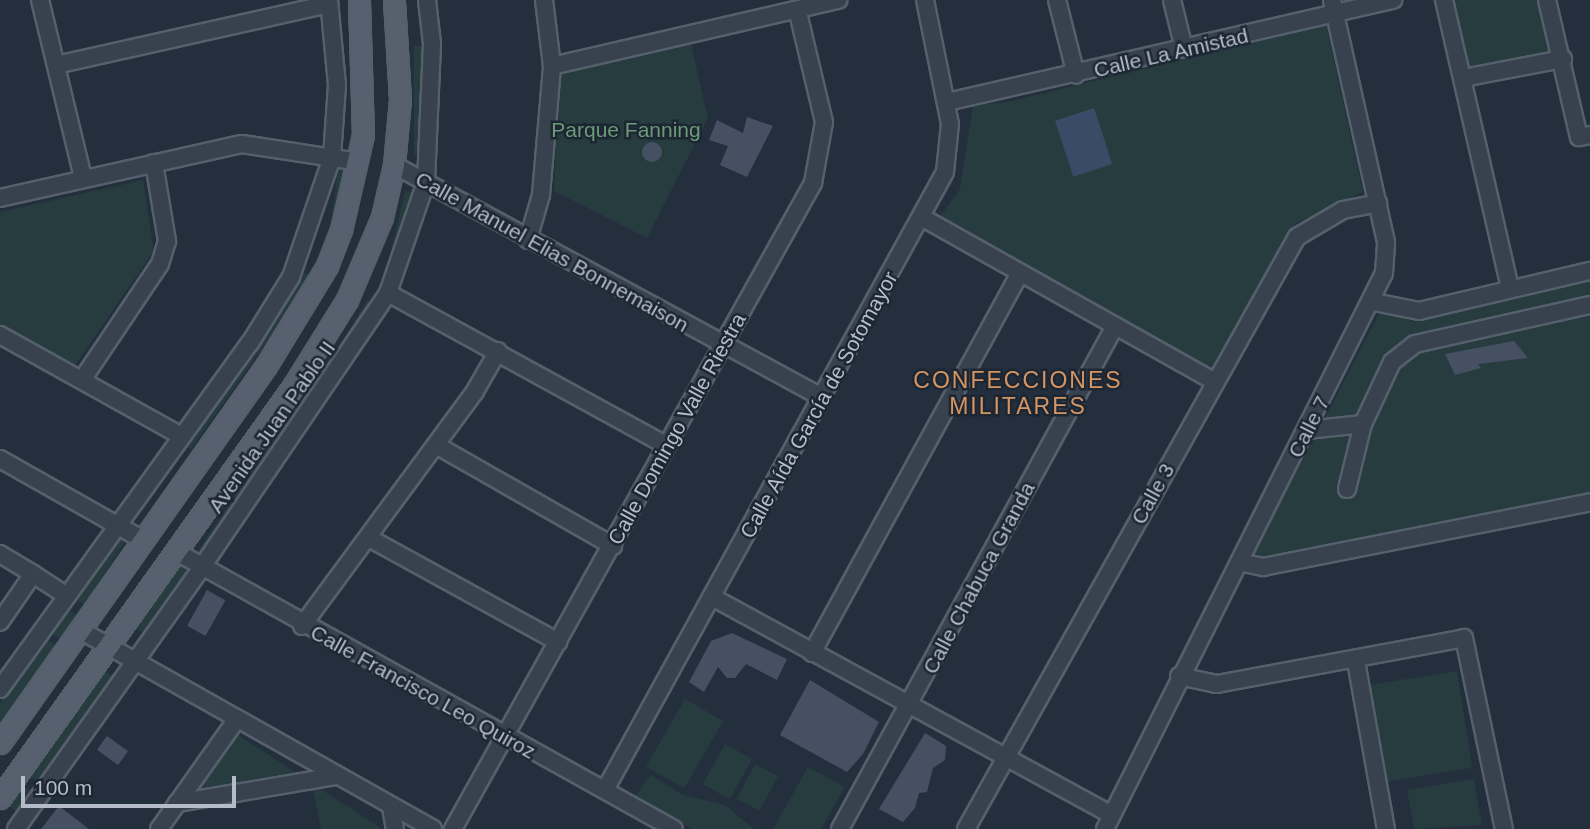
<!DOCTYPE html>
<meta charset="utf-8">
<style>
body{margin:0}
#map{position:relative;width:1590px;height:829px;overflow:hidden;background:#242f3e;font-family:Helvetica,sans-serif}
div>[style]{position:absolute}
[style*='--x']{left:calc(var(--x)*1px);top:calc(var(--y)*1px);width:calc(var(--w)*1px);rotate:calc(var(--a)*1deg)}
.green>*{inset:0;background:#263c3f;transform-origin:0 0}
.water>*{inset:0;background:#394c67;transform-origin:0 0}
.building>*{inset:0;background:#455162;transform-origin:0 0}
.round{border-radius:50%}
.roads{filter:drop-shadow(2px 0 #565f6c) drop-shadow(-2px 0 #565f6c) drop-shadow(0 2px #565f6c) drop-shadow(0 -2px #565f6c)}
.minor>*{height:16px;margin:-8px;padding:0 8px;transform-origin:8px;border-radius:8px;background:#38414e}
.major>*{height:19px;margin:-9.5px;padding:0 9.5px;transform-origin:9.5px;border-radius:9.5px;background:#56606e}
span{translate:-50% -50%;white-space:nowrap;text-align:center;line-height:1.15;-webkit-text-stroke:5px #1d2633;paint-order:stroke}
.street-label{font-size:21px;color:#b4bcc9}
.park-label{font-size:21px;color:#6b9a76}
.neighbourhood-label{font-size:23px;color:#d59563;letter-spacing:2px}
.scale{position:absolute;left:21px;top:776px;width:215px;height:32px;box-sizing:border-box;border:4px solid #b4bcc9;border-top:0;padding-left:9px;font-size:21px;line-height:24px;white-space:nowrap;color:#b4bcc9;-webkit-text-stroke:5px #1d2633;paint-order:stroke}
</style>
<div id="map">
<div class="green">
<div style="clip-path:polygon(1445px 0,1549px 0,1561px 55px,1462px 77px)"></div>
<div style="clip-path:polygon(1326px 24px,1363px 192px,1296px 223px,1213px 373px,939px 218px,960px 189px,973px 105px,1008px 102px)"></div>
<div style="clip-path:polygon(691px 44px,708px 118px,647px 238px,554px 191px,559px 75px)"></div>
<div style="left:414px;top:46px;width:9px;height:110px"></div>
<div style="left:338px;top:168px;width:8px;height:73px;rotate:7deg"></div>
<div style="clip-path:polygon(143px 180px,154px 251px,74px 367px,0 327px,0 212px)"></div>
<div style="left:405px;top:191px;width:9px;height:102px;rotate:13deg"></div>
<div style="clip-path:polygon(300px 271px,308px 275px,288px 312px,191px 449px,183px 445px)"></div>
<div style="clip-path:polygon(1590px 277px,1590px 497px,1283px 562px,1252px 558px,1380px 312px,1417px 322px)"></div>
<div style="clip-path:polygon(367px 300px,375px 304px,284px 442px,275px 436px,328px 365px)"></div>
<div style="left:269px;top:445px;width:11px;height:127px;rotate:34deg"></div>
<div style="clip-path:polygon(117px 537px,125px 542px,84px 605px,74px 598px)"></div>
<div style="clip-path:polygon(181px 565px,192px 572px,146px 635px,133px 627px)"></div>
<div style="clip-path:polygon(67px 609px,78px 616px,64px 642px,50px 632px)"></div>
<div style="clip-path:polygon(45px 638px,59px 648px,0 732px,0 703px)"></div>
<div style="left:103px;top:670px;width:16px;height:129px;rotate:35deg"></div>
<div style="left:1457px;top:671px;width:98px;height:89px;rotate:81deg"></div>
<div style="left:685px;top:699px;width:44px;height:78px;rotate:30deg"></div>
<div style="clip-path:polygon(229px 729px,382px 829px,321px 829px,314px 793px,300px 782px,191px 800px)"></div>
<div style="left:725px;top:744px;width:31px;height:46px;rotate:29deg"></div>
<div style="left:755px;top:764px;width:26px;height:39px;rotate:28deg"></div>
<div style="clip-path:polygon(808px 767px,845px 787px,821px 829px,773px 829px)"></div>
<div style="clip-path:polygon(651px 775px,683px 795px,725px 805px,754px 829px,692px 829px,635px 796px)"></div>
<div style="clip-path:polygon(1474px 779px,1482px 825px,1414px 829px,1407px 790px)"></div>
<div style="left:21px;top:784px;width:17px;height:25px;rotate:36deg"></div>
</div>
<div class="water">
<div style="left:1094px;top:108px;width:59px;height:41px;rotate:72deg"></div>
</div>
<div class="building">
<div style="clip-path:polygon(747px 117px,773px 126px,747px 177px,720px 165px,728px 146px,709px 140px,717px 120px,743px 133px)"></div>
<div class="round" style="left:642px;top:142px;width:20px;height:20px"></div>
<div style="clip-path:polygon(1514px 341px,1528px 358px,1478px 364px,1481px 368px,1455px 375px,1445px 354px)"></div>
<div style="left:207px;top:590px;width:21px;height:41px;rotate:29deg"></div>
<div style="clip-path:polygon(732px 633px,787px 659px,777px 680px,746px 664px,735px 678px,727px 678px,718px 667px,704px 692px,689px 682px,711px 641px)"></div>
<div style="clip-path:polygon(810px 680px,879px 722px,863px 754px,847px 772px,780px 735px)"></div>
<div style="clip-path:polygon(925px 733px,946px 746px,945px 760px,933px 768px,927px 792px,919px 793px,915px 808px,903px 822px,879px 809px)"></div>
<div style="left:107px;top:736px;width:26px;height:17px;rotate:36deg"></div>
<div style="clip-path:polygon(59px 806px,89px 829px,41px 829px)"></div>
</div>
<div class="roads">
<div class="minor">
<div style="--x:40;--y:0;--w:183;--a:76.4"></div>
<div style="--x:1057;--y:0;--w:77;--a:75.8"></div>
<div style="--x:1172;--y:0;--w:50;--a:76.2"></div>
<div style="--x:1444;--y:0;--w:296;--a:77.1"></div>
<div style="--x:1547;--y:0;--w:141;--a:76.9"></div>
<div style="--x:1579;--y:137;--w:11;--a:-10"></div>
<div style="--x:56;--y:65;--w:280;--a:-12.6"></div>
<div style="--x:552;--y:66;--w:294;--a:-13"></div>
<div style="--x:1463;--y:78;--w:102;--a:-10.8"></div>
<div style="--x:947;--y:102;--w:458;--a:-12.9"></div>
<div style="--x:394;--y:165;--w:486;--a:28.5"></div>
<div style="--x:0;--y:198;--w:248;--a:-12.6"></div>
<div style="--x:242;--y:144;--w:118;--a:8.7"></div>
<div style="--x:923;--y:218;--w:335;--a:29.3"></div>
<div style="--x:528;--y:240;--w:47;--a:-73.9"></div>
<div style="--x:541;--y:195;--w:129;--a:-85.1"></div>
<div style="--x:552;--y:66;--w:66;--a:-96.9"></div>
<div style="--x:388;--y:293;--w:317;--a:28.7"></div>
<div style="--x:1374;--y:302;--w:46;--a:11.3"></div>
<div style="--x:1419;--y:311;--w:176;--a:-13.2"></div>
<div style="--x:0;--y:335;--w:206;--a:29.1"></div>
<div style="--x:82;--y:380;--w:140;--a:-56.1"></div>
<div style="--x:160;--y:264;--w:24;--a:-73"></div>
<div style="--x:167;--y:241;--w:79;--a:-99.5"></div>
<div style="--x:1307;--y:430;--w:56;--a:-6.1"></div>
<div style="--x:1363;--y:424;--w:68;--a:-64.9"></div>
<div style="--x:1392;--y:362;--w:29;--a:-38"></div>
<div style="--x:1415;--y:344;--w:179;--a:-12.6"></div>
<div style="--x:436;--y:445;--w:204;--a:29.7"></div>
<div style="--x:0;--y:459;--w:164;--a:29.5"></div>
<div style="--x:1347;--y:489;--w:67;--a:-76.2"></div>
<div style="--x:369;--y:538;--w:216;--a:28.8"></div>
<div style="--x:175;--y:551;--w:571;--a:29.12"></div>
<div style="--x:0;--y:554;--w:39;--a:31"></div>
<div style="--x:33;--y:574;--w:58;--a:124.5"></div>
<div style="--x:1239;--y:562;--w:25;--a:12"></div>
<div style="--x:1263;--y:567;--w:333;--a:-11.2"></div>
<div style="--x:33;--y:574;--w:40;--a:32.9"></div>
<div style="--x:714;--y:598;--w:453;--a:28.6"></div>
<div style="--x:302;--y:626;--w:292;--a:-53.6"></div>
<div style="--x:475;--y:391;--w:46;--a:-60.1"></div>
<div style="--x:80;--y:630;--w:405;--a:29.4"></div>
<div style="--x:812;--y:653;--w:433;--a:-61.3"></div>
<div style="--x:1356;--y:661;--w:171;--a:79.9"></div>
<div style="--x:1179;--y:676;--w:39;--a:12"></div>
<div style="--x:1217;--y:684;--w:251;--a:-10.5"></div>
<div style="--x:1464;--y:638;--w:195;--a:78.2"></div>
<div style="--x:0;--y:689;--w:427;--a:-54.2"></div>
<div style="--x:250;--y:343;--w:78;--a:-58.2"></div>
<div style="--x:291;--y:277;--w:127;--a:-71.1"></div>
<div style="--x:332;--y:157;--w:72;--a:-86"></div>
<div style="--x:337;--y:85;--w:85;--a:-95.4"></div>
<div style="--x:605;--y:790;--w:705;--a:-61.18"></div>
<div style="--x:945;--y:172;--w:48;--a:-84.1"></div>
<div style="--x:950;--y:124;--w:126;--a:-101.4"></div>
<div style="--x:177;--y:803;--w:162;--a:-9.6"></div>
<div style="--x:391;--y:807;--w:22;--a:80"></div>
<div style="--x:16;--y:829;--w:321;--a:-54.6"></div>
<div style="--x:202;--y:567;--w:331;--a:-55.8"></div>
<div style="--x:388;--y:293;--w:117;--a:-71.1"></div>
<div style="--x:426;--y:182;--w:138;--a:-87.5"></div>
<div style="--x:432;--y:44;--w:44;--a:-96.5"></div>
<div style="--x:159;--y:829;--w:135;--a:-54.7"></div>
<div style="--x:453;--y:829;--w:740;--a:-60.87"></div>
<div style="--x:813;--y:183;--w:62;--a:-79.8"></div>
<div style="--x:824;--y:122;--w:116;--a:-103.4"></div>
<div style="--x:840;--y:829;--w:573;--a:-61.33"></div>
<div style="--x:966;--y:829;--w:678;--a:-60.79"></div>
<div style="--x:1297;--y:237;--w:53;--a:-30.4"></div>
<div style="--x:1343;--y:210;--w:36;--a:-11"></div>
<div style="--x:1105;--y:829;--w:622;--a:-63.35"></div>
<div style="--x:1384;--y:273;--w:31;--a:-86"></div>
<div style="--x:1386;--y:242;--w:248;--a:-102.6"></div>
</div>
<div class="major">
<div style="--x:0;--y:743;--w:461;--a:-54.8"></div>
<div style="--x:266;--y:366;--w:117;--a:-58.6"></div>
<div style="--x:327;--y:266;--w:39;--a:-69"></div>
<div style="--x:341;--y:230;--w:98;--a:-77"></div>
<div style="--x:363;--y:135;--w:135;--a:-91.7"></div>
<div style="--x:0;--y:798;--w:507;--a:-54.55"></div>
<div style="--x:294;--y:385;--w:100;--a:-58.1"></div>
<div style="--x:347;--y:300;--w:90;--a:-67.1"></div>
<div style="--x:382;--y:217;--w:53;--a:-77"></div>
<div style="--x:394;--y:165;--w:66;--a:-84.8"></div>
<div style="--x:400;--y:99;--w:99;--a:-93.5"></div>
</div>
</div>
<div class="street-label">
<span style="left:1171px;top:53px;rotate:-13deg">Calle La Amistad</span>
<span style="left:552px;top:252px;rotate:29deg">Calle Manuel Elias Bonnemaison</span>
<span style="left:819px;top:405px;rotate:-61deg">Calle Aída García de Sotomayor</span>
<span style="left:272px;top:427px;rotate:-55deg">Avenida Juan Pablo II</span>
<span style="left:1309px;top:427px;rotate:-63deg">Calle 7</span>
<span style="left:677px;top:429px;rotate:-61deg">Calle Domingo Valle Riestra</span>
<span style="left:1153px;top:494px;rotate:-61deg">Calle 3</span>
<span style="left:979px;top:578px;rotate:-62deg">Calle Chabuca Granda</span>
<span style="left:423px;top:692px;rotate:29deg">Calle Francisco Leo Quiroz</span>
</div>
<div class="park-label">
<span style="left:626px;top:130px">Parque Fanning</span>
</div>
<div class="neighbourhood-label">
<span style="left:1018px;top:393px">CONFECCIONES<br>MILITARES</span>
</div>
<div class="scale">100 m</div>
</div>
